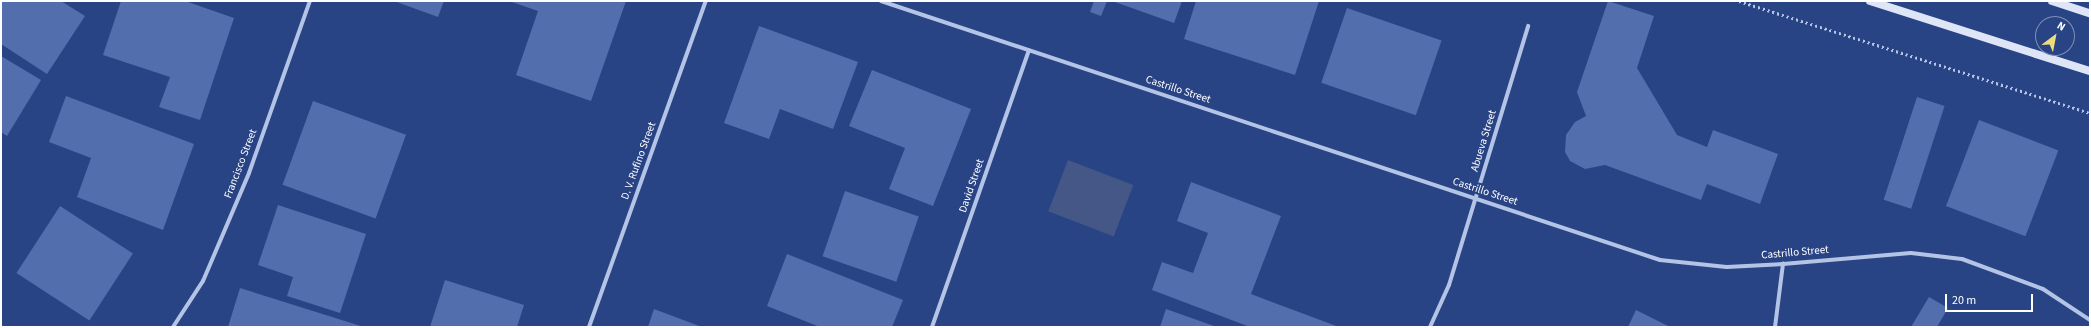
<!DOCTYPE html>
<style>
body{margin:0}
#map{position:relative;width:2091px;height:328px;overflow:hidden;background:#294485;font-family:"Source Sans 3",sans-serif}
div>[style]{position:absolute}
[style*='--x']{left:calc(var(--x)*1px);top:calc(var(--y)*1px);width:calc(var(--w)*1px);rotate:calc(var(--a)*1deg)}
.water>*{inset:0;background:#445787;transform-origin:0 0}
.building>*{inset:0;background:#526eac;transform-origin:0 0}
.path>*{height:2.5px;margin-top:-1.25px;transform-origin:0;background:repeating-linear-gradient(90deg,#b4c4e7 0 2px,transparent 0 5px)}
.street>*{height:4px;margin:-2px;padding:0 2px;transform-origin:2px;border-radius:2px;background:#b4c4e7}
.secondary>*{height:8px;margin:-4px;padding:0 4px;transform-origin:4px;border-radius:4px;background:#dde5f7}
span{translate:-50% -50%;white-space:nowrap;text-align:center;line-height:1.15;-webkit-text-stroke:4px #294485;paint-order:stroke}
.street-label{font-size:11px;color:#fff}
.frame{position:absolute;inset:0;border:2px solid #fff;pointer-events:none}
.north{position:absolute;left:2035px;top:16px;width:40px;height:40px;box-sizing:border-box;background:#294485;border:1px solid #7f8fb6;border-radius:50%;rotate:32deg;font-size:11px;font-weight:700;line-height:16px;text-align:center;color:#fff}
.north::after{content:'';display:block;margin:auto;width:14px;height:18px;background:#eedd7b;clip-path:polygon(50% 0,100% 100%,50% 72%,0 100%)}
.scale{position:absolute;left:1945px;top:294px;width:88px;height:18px;box-sizing:border-box;border:2px solid #fff;border-top:0;padding-left:5px;font-size:12px;line-height:14px;white-space:nowrap;color:#fff;-webkit-text-stroke:3px #294485;paint-order:stroke}
</style>
<div id="map">
<div class="water">
<div style="left:1068px;top:160px;width:70px;height:55px;rotate:21deg"></div>
</div>
<div class="building">
<div style="clip-path:polygon(1px 1px,61px 1px,85px 16px,47px 74px,1px 44px)"></div>
<div style="clip-path:polygon(121px 1px,185px 1px,234px 18px,200px 120px,159px 107px,170px 77px,103px 55px)"></div>
<div style="clip-path:polygon(394px 1px,444px 1px,438px 17px)"></div>
<div style="clip-path:polygon(509px 1px,626px 1px,591px 101px,516px 75px,538px 11px)"></div>
<div style="clip-path:polygon(1094px 1px,1107px 1px,1101px 16px,1090px 12px)"></div>
<div style="clip-path:polygon(1112px 1px,1182px 1px,1174px 23px)"></div>
<div style="clip-path:polygon(1196px 1px,1319px 1px,1295px 75px,1184px 39px)"></div>
<div style="clip-path:polygon(1608px 1px,1654px 16px,1637px 68px,1677px 135px,1707px 147px,1713px 130px,1778px 154px,1760px 204px,1707px 184px,1701px 200px,1605px 165px,1585px 169px,1570px 161px,1565px 152px,1566px 135px,1575px 122px,1586px 116px,1577px 92px)"></div>
<div style="left:1347px;top:8px;width:100px;height:79px;rotate:19deg"></div>
<div style="clip-path:polygon(759px 26px,858px 62px,833px 129px,780px 109px,769px 139px,724px 123px)"></div>
<div style="clip-path:polygon(1px 56px,41px 80px,7px 136px,1px 132px)"></div>
<div style="clip-path:polygon(872px 70px,971px 109px,933px 206px,889px 189px,905px 148px,849px 126px)"></div>
<div style="clip-path:polygon(66px 96px,194px 144px,163px 230px,77px 197px,91px 158px,49px 142px)"></div>
<div style="left:1917px;top:97px;width:29px;height:108px;rotate:18deg"></div>
<div style="left:313px;top:101px;width:99px;height:89px;rotate:20deg"></div>
<div style="left:1979px;top:120px;width:85px;height:92px;rotate:21deg"></div>
<div style="clip-path:polygon(1191px 182px,1281px 216px,1251px 294px,1339px 327px,1250px 327px,1152px 290px,1162px 262px,1193px 273px,1208px 233px,1177px 221px)"></div>
<div style="left:845px;top:191px;width:78px;height:69px;rotate:19deg"></div>
<div style="clip-path:polygon(278px 205px,366px 234px,340px 313px,287px 296px,293px 277px,258px 265px)"></div>
<div style="left:60px;top:206px;width:87px;height:80px;rotate:33deg"></div>
<div style="clip-path:polygon(787px 254px,903px 300px,892px 327px,820px 327px,767px 306px)"></div>
<div style="clip-path:polygon(445px 280px,524px 305px,517px 327px,430px 327px)"></div>
<div style="clip-path:polygon(240px 288px,364px 327px,228px 327px)"></div>
<div style="clip-path:polygon(1929px 297px,1948px 308px,1937px 327px,1911px 327px)"></div>
<div style="clip-path:polygon(654px 309px,702px 327px,648px 327px)"></div>
<div style="clip-path:polygon(1166px 309px,1217px 327px,1160px 327px)"></div>
<div style="clip-path:polygon(1636px 310px,1670px 327px,1628px 327px)"></div>
</div>
<div class="path">
<div style="--x:1739;--y:1;--w:368;--a:17.7"></div>
</div>
<div class="street">
<div style="--x:881;--y:1;--w:821;--a:18.39"></div>
<div style="--x:1660;--y:260;--w:67;--a:6"></div>
<div style="--x:1727;--y:267;--w:56;--a:-3.1"></div>
<div style="--x:1783;--y:264;--w:128;--a:-4.9"></div>
<div style="--x:1911;--y:253;--w:51;--a:6.7"></div>
<div style="--x:1962;--y:259;--w:86;--a:20.3"></div>
<div style="--x:2043;--y:289;--w:56;--a:33.4"></div>
<div style="--x:173;--y:327;--w:55;--a:-56.9"></div>
<div style="--x:203;--y:281;--w:117;--a:-66.9"></div>
<div style="--x:249;--y:173;--w:182;--a:-70.5"></div>
<div style="--x:589;--y:327;--w:346;--a:-70.3"></div>
<div style="--x:932;--y:327;--w:293;--a:-70.7"></div>
<div style="--x:1430;--y:327;--w:46;--a:-65.7"></div>
<div style="--x:1449;--y:285;--w:271;--a:-73"></div>
<div style="--x:1775;--y:327;--w:64;--a:-82.8"></div>
</div>
<div class="secondary">
<div style="--x:1870;--y:1;--w:231;--a:17.7"></div>
<div style="--x:2052;--y:1;--w:40;--a:18"></div>
</div>
<div class="street-label">
<span style="left:1178px;top:90px;rotate:18deg">Castrillo Street</span>
<span style="left:1484px;top:141px;rotate:-73deg">Abueva Street</span>
<span style="left:639px;top:161px;rotate:-70deg">D. V. Rufino Street</span>
<span style="left:241px;top:164px;rotate:-69deg">Francisco Street</span>
<span style="left:972px;top:186px;rotate:-71deg">David Street</span>
<span style="left:1485px;top:192px;rotate:18deg">Castrillo Street</span>
<span style="left:1795px;top:253px;rotate:-5deg">Castrillo Street</span>
</div>
<div class="frame"></div>
<div class="north">N</div>
<div class="scale">20 m</div>
</div>
